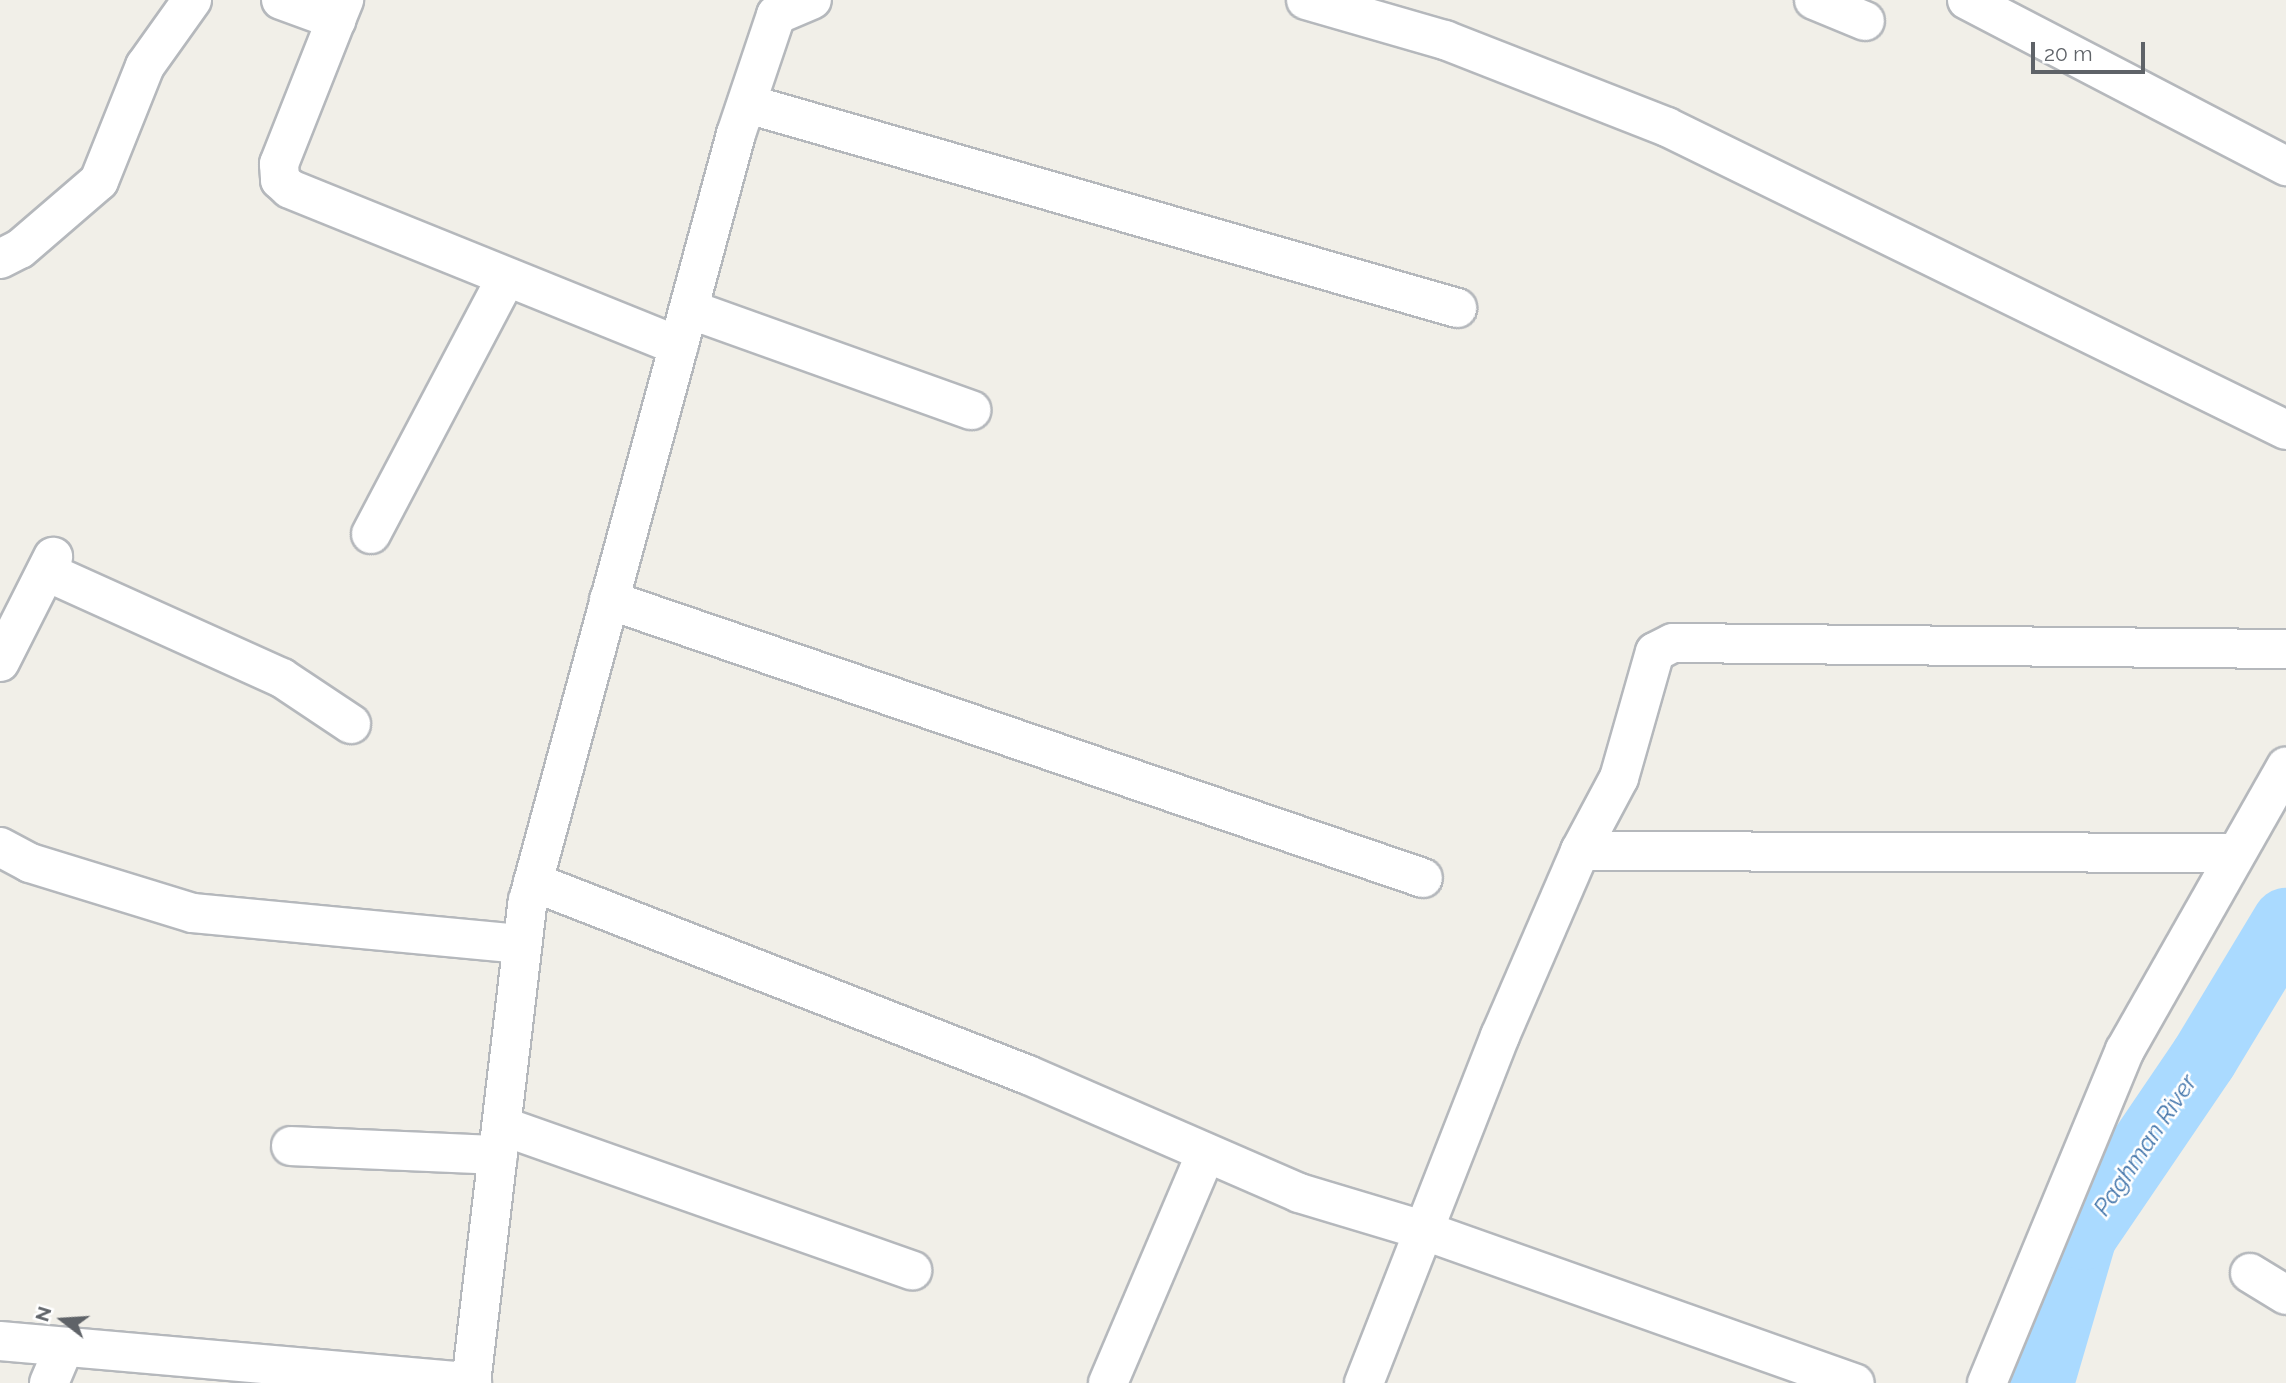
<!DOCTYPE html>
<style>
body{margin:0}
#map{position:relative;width:2286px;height:1383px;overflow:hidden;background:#f1efe8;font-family:Raleway,sans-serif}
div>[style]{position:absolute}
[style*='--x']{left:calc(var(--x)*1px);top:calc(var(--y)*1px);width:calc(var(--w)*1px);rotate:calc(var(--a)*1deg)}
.river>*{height:68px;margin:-34px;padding:0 34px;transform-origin:34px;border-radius:34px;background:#aadaff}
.roads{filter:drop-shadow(2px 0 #b5b8bc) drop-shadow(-2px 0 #b5b8bc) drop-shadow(0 2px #b5b8bc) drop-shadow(0 -2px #b5b8bc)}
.minor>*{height:38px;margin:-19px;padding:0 19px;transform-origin:19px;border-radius:19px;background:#fff}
span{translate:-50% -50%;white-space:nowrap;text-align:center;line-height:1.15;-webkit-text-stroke:5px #fff;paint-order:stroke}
.water-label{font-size:24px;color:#4174aa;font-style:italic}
.north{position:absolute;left:28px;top:1285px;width:70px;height:70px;-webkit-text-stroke:5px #fff;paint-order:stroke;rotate:287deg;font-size:19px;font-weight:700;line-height:28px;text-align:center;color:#5f6368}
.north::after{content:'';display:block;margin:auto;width:24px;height:32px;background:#5f6368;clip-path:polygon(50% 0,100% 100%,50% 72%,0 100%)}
.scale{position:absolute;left:2031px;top:42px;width:114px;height:32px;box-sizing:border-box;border:4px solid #5f6368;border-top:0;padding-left:9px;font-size:21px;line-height:24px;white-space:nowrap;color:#5f6368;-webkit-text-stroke:5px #fff;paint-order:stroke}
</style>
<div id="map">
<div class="river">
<div style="--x:2040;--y:1383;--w:153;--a:-73.7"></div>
<div style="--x:2083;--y:1236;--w:215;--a:-55.8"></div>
<div style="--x:2204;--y:1058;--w:159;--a:-58.9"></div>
</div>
<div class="roads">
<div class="minor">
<div style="--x:281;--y:0;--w:59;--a:20"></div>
<div style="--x:336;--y:20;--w:22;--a:-68"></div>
<div style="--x:1306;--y:0;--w:145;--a:16.1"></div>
<div style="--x:1445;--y:40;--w:238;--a:21.4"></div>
<div style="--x:1667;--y:127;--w:689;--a:26.08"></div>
<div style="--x:1814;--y:0;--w:55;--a:22.4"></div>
<div style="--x:1967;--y:0;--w:360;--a:27.5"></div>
<div style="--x:336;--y:20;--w:155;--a:111.6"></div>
<div style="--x:279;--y:164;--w:16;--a:86"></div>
<div style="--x:280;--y:180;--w:13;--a:42"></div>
<div style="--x:290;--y:189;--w:419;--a:22"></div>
<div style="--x:748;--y:104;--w:738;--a:16.05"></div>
<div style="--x:0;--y:259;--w:22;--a:-27"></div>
<div style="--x:20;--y:249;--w:104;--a:-40.7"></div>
<div style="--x:99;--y:181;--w:124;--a:-68.2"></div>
<div style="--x:145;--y:66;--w:81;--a:-54.5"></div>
<div style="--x:689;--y:309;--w:300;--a:19.7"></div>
<div style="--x:371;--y:534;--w:289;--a:-62.2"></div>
<div style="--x:47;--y:572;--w:258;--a:24.3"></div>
<div style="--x:282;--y:678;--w:83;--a:33.7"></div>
<div style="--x:609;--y:600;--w:860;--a:18.86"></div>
<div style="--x:0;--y:662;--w:118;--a:-63.2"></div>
<div style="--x:0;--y:847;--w:34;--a:28"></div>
<div style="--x:30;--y:863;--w:170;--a:17.1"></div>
<div style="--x:193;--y:913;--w:330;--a:5.4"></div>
<div style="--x:1580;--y:851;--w:655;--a:0.17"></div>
<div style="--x:533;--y:882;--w:531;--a:21.3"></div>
<div style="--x:1028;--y:1075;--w:296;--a:23.5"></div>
<div style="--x:1299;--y:1193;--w:128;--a:16.7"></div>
<div style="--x:1422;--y:1230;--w:459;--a:19.5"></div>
<div style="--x:502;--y:1126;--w:435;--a:19.4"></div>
<div style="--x:291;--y:1146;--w:207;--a:2.5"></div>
<div style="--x:2250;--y:1273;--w:42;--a:31.4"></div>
<div style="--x:0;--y:1341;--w:474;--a:5"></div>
<div style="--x:49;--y:1383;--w:36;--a:-67"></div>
<div style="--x:471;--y:1383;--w:485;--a:-83.3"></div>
<div style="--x:528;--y:901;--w:795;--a:-74.83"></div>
<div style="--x:736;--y:134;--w:126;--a:-71.4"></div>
<div style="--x:776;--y:15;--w:39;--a:-23"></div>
<div style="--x:1108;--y:1383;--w:247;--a:-66.9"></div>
<div style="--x:1364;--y:1383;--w:373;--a:-68.6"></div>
<div style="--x:1500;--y:1036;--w:202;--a:-66.6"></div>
<div style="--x:1580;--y:851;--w:83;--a:-61.9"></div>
<div style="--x:1619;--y:778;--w:131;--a:-74.1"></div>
<div style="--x:1655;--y:652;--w:20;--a:-27"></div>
<div style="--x:1673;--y:643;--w:613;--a:0.56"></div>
<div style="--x:1987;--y:1383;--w:360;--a:-67.5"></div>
<div style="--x:2125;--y:1050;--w:326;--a:-60.4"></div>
</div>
</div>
<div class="water-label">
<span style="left:2145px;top:1145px;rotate:-56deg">Paghman River</span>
</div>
<div class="north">N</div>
<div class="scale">20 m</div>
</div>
